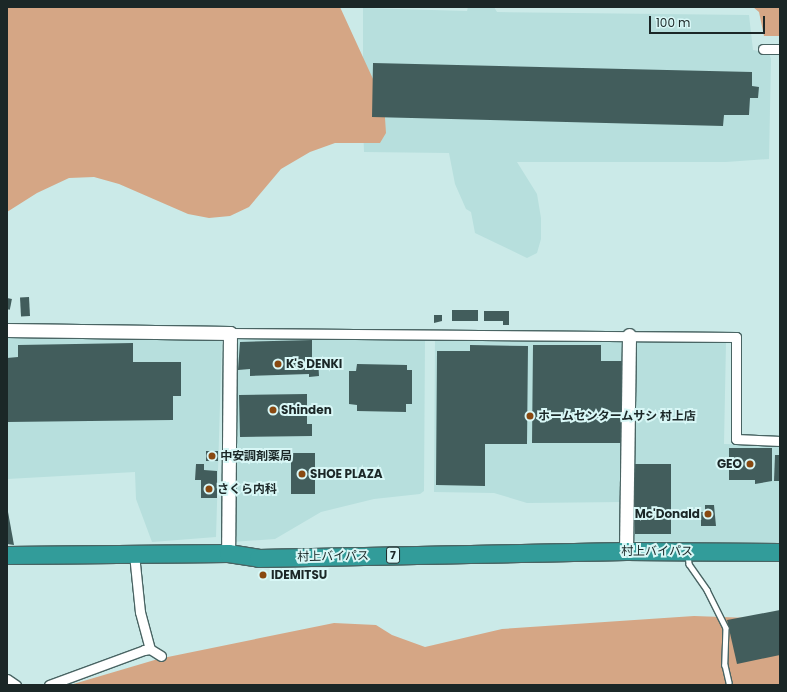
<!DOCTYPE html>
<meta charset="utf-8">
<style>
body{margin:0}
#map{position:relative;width:787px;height:692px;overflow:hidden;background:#cbeae8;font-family:Poppins,"Noto Sans JP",sans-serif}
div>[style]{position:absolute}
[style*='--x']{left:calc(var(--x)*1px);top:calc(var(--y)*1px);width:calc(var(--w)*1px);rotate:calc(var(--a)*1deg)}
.built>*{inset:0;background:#b7dfdd}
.green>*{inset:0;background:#d5a685}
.building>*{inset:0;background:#425d5c;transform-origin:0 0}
.roads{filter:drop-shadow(1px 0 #496463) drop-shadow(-1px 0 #496463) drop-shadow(0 1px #496463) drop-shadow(0 -1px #496463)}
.lane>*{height:4.5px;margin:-2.25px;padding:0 2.25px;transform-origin:2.25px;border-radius:2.25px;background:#fff}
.street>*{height:9px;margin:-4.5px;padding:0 4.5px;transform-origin:4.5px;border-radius:4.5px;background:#fff}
.secondary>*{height:13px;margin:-6.5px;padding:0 6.5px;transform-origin:6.5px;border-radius:6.5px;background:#fff}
.highway>*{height:17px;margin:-8.5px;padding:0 8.5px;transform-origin:8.5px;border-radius:8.5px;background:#329c9a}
.dots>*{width:11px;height:11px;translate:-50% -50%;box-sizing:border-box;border:2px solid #d8f7f6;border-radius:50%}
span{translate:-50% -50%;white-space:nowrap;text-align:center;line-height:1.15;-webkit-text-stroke:4px #d8f7f6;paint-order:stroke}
.shield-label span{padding:1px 3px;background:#d8f7f6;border:1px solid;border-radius:3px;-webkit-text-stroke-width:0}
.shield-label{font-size:11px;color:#1b2727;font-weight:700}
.poi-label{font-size:12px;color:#1b2727;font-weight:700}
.left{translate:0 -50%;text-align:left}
.right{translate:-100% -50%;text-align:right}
.street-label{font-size:12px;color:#1b2727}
.frame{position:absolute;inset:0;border:8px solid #1b2727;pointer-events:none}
.scale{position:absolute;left:649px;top:16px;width:116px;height:18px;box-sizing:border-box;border:2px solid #1b2727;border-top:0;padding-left:5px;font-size:12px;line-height:14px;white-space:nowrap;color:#1b2727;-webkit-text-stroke:3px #d8f7f6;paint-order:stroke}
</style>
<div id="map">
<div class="built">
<div style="clip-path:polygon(468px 7px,494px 7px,497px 12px,749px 15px,753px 50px,769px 53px,771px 59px,769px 159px,726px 162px,517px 162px,537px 194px,541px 218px,541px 239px,537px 253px,527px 258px,475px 233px,471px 212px,466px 209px,455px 184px,449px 153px,364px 152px,363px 125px,363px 8px,467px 11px)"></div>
<div style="clip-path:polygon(7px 336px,222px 338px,216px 537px,152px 542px,136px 499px,135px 472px,7px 479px)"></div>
<div style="clip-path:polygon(238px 336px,425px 340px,424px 491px,420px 494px,374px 499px,321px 512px,275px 539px,232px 542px)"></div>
<div style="clip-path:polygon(435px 336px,627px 340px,623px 502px,527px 503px,494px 493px,434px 492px)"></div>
<div style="clip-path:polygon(633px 340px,726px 342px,724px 444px,780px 445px,780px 543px,630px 541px)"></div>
</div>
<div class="green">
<div style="clip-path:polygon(7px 7px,340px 7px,384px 103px,386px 133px,380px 143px,335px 143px,310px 152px,281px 169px,249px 207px,230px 216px,209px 218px,188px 214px,119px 184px,94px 177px,69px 178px,37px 193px,7px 212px)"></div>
<div style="clip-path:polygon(753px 7px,780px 7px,780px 36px,764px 36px,759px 12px)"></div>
<div style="clip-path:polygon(694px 616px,780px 619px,780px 685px,70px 685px,158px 659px,334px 623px,376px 625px,392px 635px,425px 647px,502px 629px)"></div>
</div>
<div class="building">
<div style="clip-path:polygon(373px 63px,752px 72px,752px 86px,759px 87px,758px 98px,750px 98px,749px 115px,724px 115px,723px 126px,372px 117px)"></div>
<div style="left:29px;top:297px;width:19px;height:9px;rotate:87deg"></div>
<div style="left:7px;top:298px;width:5px;height:11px;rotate:11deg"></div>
<div style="left:452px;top:310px;width:26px;height:11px"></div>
<div style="clip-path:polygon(484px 311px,509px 311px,509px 325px,503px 325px,503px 321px,484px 321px)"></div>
<div style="clip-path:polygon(434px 315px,442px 315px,442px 321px,434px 323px)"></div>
<div style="clip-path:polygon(312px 340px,312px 358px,318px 358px,319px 376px,309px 377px,309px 374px,250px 376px,250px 369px,238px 370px,240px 342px)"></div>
<div style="clip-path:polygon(133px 343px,133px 362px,181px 362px,181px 396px,173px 396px,173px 420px,7px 422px,7px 358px,18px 357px,18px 345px)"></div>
<div style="clip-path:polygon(470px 345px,528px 346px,527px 444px,485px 444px,485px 486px,436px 485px,437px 351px,470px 351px)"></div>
<div style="clip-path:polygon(533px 345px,601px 345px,601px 361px,623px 361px,623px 443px,532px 443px)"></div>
<div style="clip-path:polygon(357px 364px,407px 365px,407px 370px,412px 370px,412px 404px,406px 404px,406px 412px,357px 411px,357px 405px,349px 404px,349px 371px,356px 371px)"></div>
<div style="clip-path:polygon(307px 394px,307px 424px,312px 424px,312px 436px,240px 437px,239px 395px)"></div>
<div style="clip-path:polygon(729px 448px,772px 448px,772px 481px,755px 484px,755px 480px,729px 480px)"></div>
<div style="left:206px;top:451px;width:12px;height:10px"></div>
<div style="left:291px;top:453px;width:24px;height:41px"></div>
<div style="clip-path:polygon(775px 455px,780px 455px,780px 481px,774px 481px)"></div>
<div style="clip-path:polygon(196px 464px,204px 464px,204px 470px,217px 471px,217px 498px,201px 498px,201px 480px,195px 480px)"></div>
<div style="left:635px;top:464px;width:36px;height:70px"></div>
<div style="clip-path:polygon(705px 505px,714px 505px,716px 526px,701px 526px,701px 512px,705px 512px)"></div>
<div style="clip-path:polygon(7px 512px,8px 512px,14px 545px,7px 544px)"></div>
<div style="clip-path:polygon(780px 610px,780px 655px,737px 664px,727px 620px)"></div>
</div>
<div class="roads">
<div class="lane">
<div style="--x:688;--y:554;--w:10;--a:84"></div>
<div style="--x:689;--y:564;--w:32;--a:55"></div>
<div style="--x:707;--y:590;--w:42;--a:63.4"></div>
<div style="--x:726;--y:628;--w:37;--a:92"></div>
<div style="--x:725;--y:665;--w:18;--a:77"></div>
</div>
<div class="street">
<div style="--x:763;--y:49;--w:17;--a:0"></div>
<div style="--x:230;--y:333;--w:506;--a:0.45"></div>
<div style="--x:736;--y:337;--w:102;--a:90"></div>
<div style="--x:736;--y:439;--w:44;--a:2.6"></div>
<div style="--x:134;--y:554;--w:58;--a:84.1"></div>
<div style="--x:140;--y:612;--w:38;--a:75"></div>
<div style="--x:7;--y:679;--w:11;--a:34"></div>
<div style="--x:49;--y:685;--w:101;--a:-20.2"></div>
<div style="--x:144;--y:650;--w:6;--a:-9"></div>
<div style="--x:150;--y:649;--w:13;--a:32"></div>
</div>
<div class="secondary">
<div style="--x:7;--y:330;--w:223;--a:0.8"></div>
<div style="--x:230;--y:333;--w:220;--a:90.5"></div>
<div style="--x:626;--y:551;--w:216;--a:-89.2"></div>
</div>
<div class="highway">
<div style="--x:7;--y:555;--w:221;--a:-0.5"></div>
<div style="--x:228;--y:553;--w:30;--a:9"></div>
<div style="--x:258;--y:558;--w:368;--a:-1.1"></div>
<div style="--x:626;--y:551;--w:154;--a:0.4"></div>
</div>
</div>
<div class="dots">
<div style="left:278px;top:364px;background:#894911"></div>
<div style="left:273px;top:410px;background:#894911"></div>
<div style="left:530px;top:416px;background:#894911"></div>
<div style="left:212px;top:456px;background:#894911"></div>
<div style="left:750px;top:464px;background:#894911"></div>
<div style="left:302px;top:474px;background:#894911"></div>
<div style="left:209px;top:489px;background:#894911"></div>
<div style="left:708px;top:514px;background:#894911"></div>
<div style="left:263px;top:575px;background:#894911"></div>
</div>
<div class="shield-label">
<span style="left:393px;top:555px">7</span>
</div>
<div class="poi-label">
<span class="left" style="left:286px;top:364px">K's DENKI</span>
<span class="left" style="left:281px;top:410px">Shinden</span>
<span class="left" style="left:538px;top:416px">ホームセンタームサシ 村上店</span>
<span class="left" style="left:220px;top:456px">中安調剤薬局</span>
<span class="right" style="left:742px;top:464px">GEO</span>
<span class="left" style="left:310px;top:474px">SHOE PLAZA</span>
<span class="left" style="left:217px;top:489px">さくら内科</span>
<span class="right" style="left:700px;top:514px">Mc'Donald</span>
<span class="left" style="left:271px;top:575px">IDEMITSU</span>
</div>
<div class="street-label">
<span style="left:657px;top:551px">村上バイパス</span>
<span style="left:333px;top:556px;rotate:-1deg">村上バイパス</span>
</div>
<div class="frame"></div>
<div class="scale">100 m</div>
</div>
